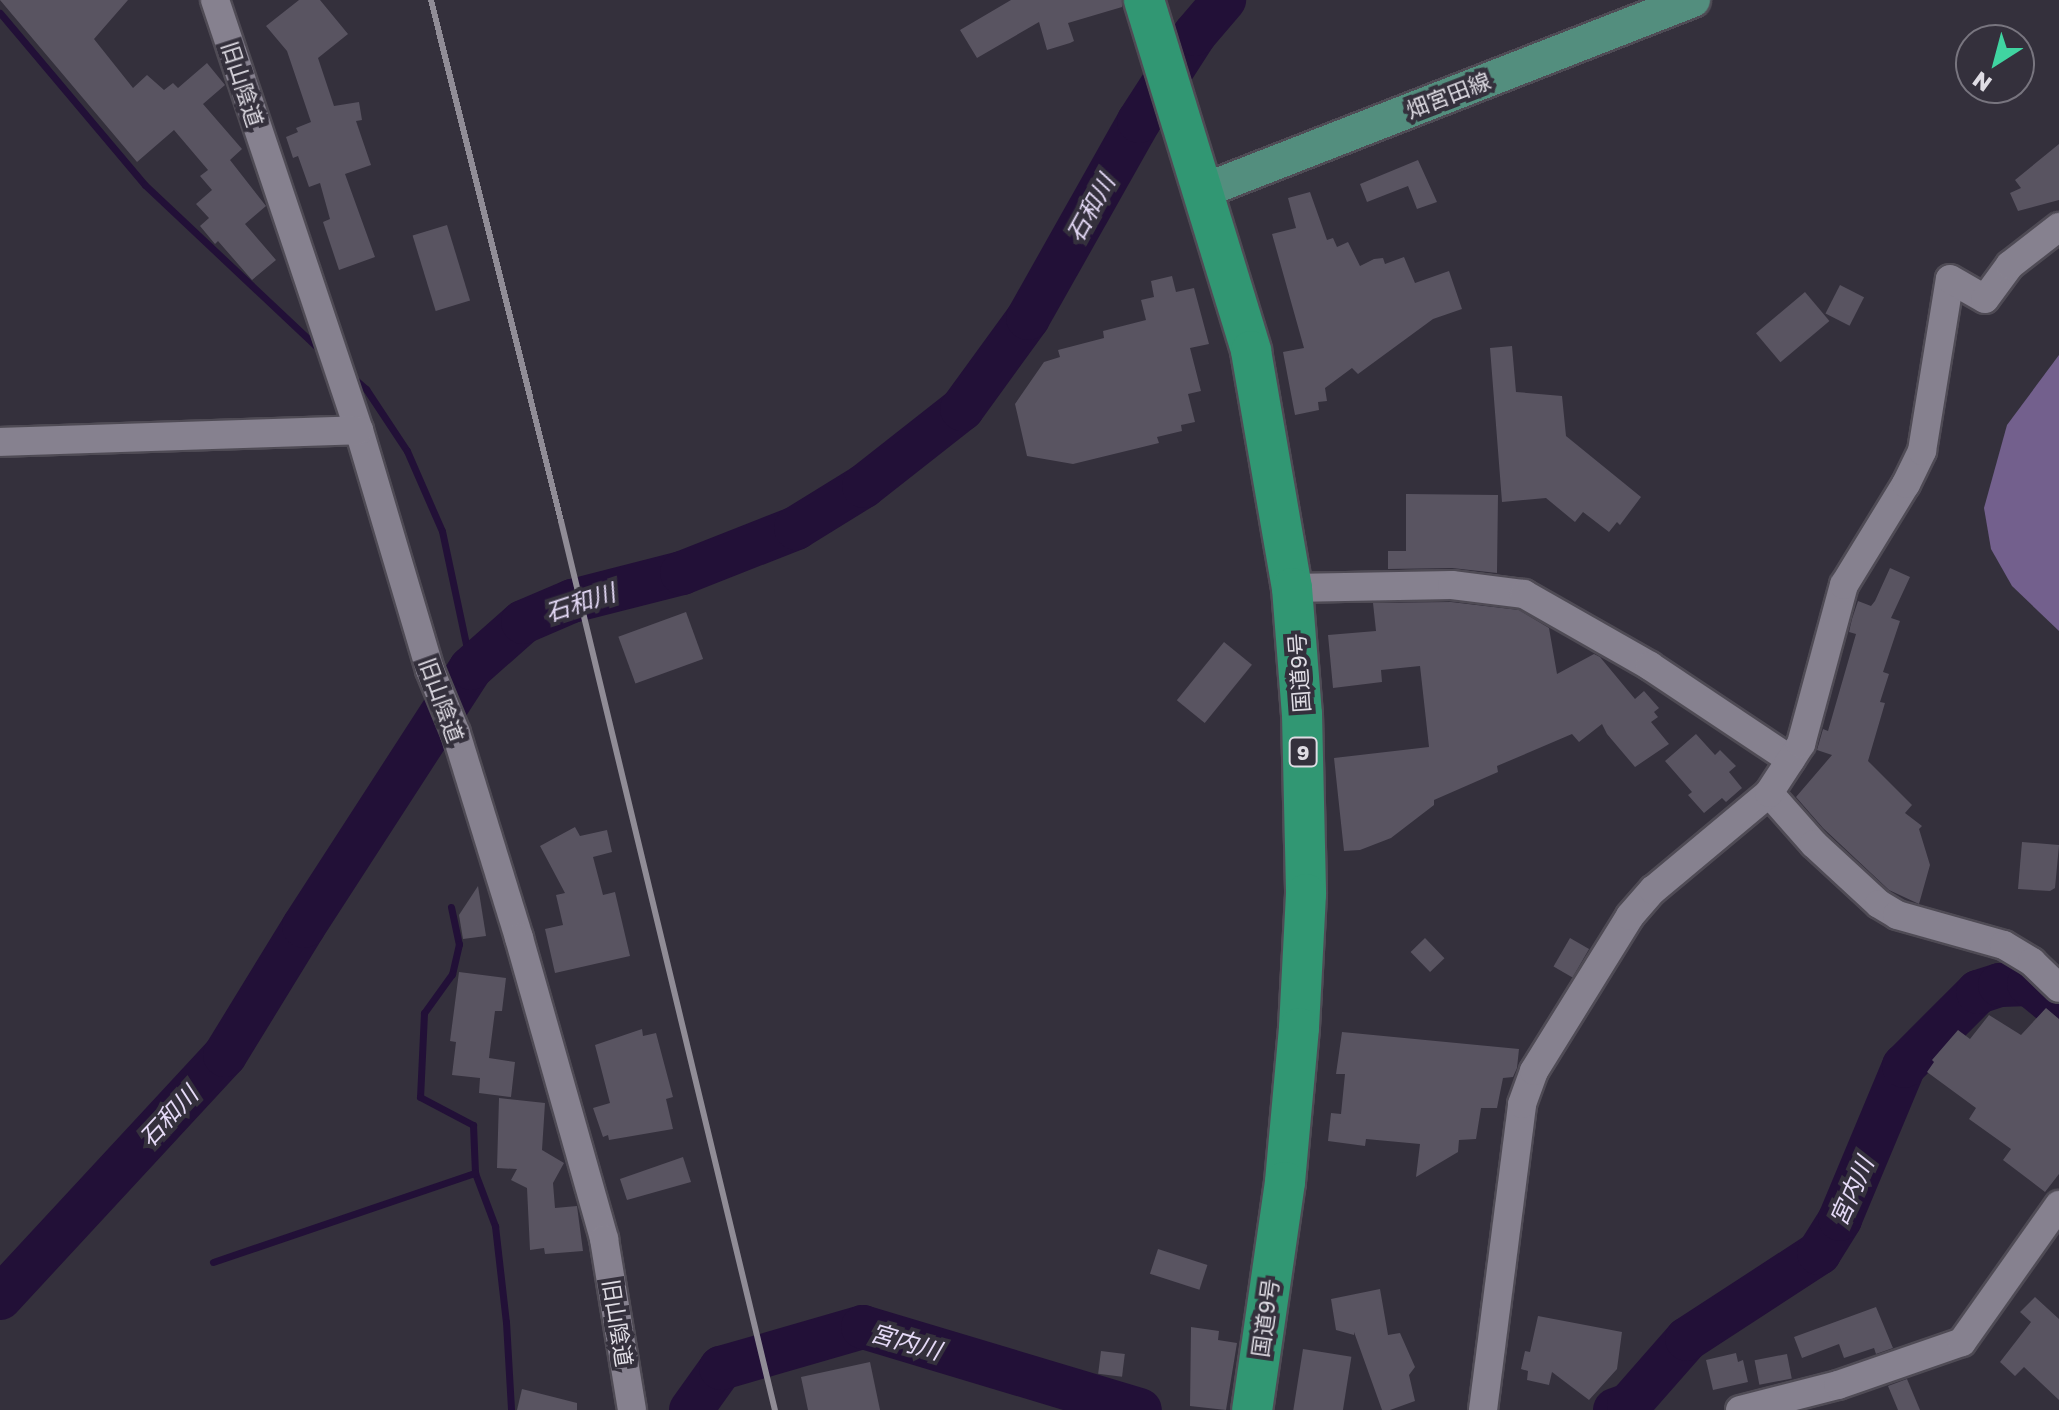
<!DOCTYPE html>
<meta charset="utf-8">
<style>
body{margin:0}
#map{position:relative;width:2059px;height:1410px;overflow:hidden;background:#34303c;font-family:"Golos Text","Noto Sans JP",sans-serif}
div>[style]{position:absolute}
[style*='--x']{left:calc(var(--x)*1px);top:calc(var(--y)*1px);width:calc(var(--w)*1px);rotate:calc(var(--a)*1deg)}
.forest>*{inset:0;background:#73608d}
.stream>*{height:7px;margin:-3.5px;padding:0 3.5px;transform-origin:3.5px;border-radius:3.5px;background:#221037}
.river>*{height:44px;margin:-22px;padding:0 22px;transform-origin:22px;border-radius:22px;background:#221037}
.building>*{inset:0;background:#595461;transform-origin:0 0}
.roads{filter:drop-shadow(2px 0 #4f4b55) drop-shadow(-2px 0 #4f4b55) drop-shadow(0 2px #4f4b55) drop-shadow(0 -2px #4f4b55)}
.minor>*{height:28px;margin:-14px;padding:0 14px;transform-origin:14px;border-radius:14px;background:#86818f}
.major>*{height:34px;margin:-17px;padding:0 17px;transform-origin:17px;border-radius:17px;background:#538e7e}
.highway>*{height:40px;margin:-20px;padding:0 20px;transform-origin:20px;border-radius:20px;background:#319773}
.rail>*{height:6px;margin:-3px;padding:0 3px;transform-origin:3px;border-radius:3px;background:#908c96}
span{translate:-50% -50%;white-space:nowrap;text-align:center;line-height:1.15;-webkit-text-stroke:8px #34303c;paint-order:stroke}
.shield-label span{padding:2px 6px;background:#34303c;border:2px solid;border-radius:6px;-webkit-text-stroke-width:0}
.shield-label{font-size:20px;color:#dfdce4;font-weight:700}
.street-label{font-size:22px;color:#dfdce4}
.water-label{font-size:24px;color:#e5daf7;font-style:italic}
.north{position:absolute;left:1955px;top:24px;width:80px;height:80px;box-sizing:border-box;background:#34303c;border:2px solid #78757f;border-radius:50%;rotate:216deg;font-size:22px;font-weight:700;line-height:32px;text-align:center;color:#dfdce4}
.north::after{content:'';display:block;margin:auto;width:28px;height:36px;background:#40d4a1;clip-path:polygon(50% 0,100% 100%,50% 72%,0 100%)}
</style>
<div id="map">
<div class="forest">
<div style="clip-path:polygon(2059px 355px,2059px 631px,2012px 586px,1991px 549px,1984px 508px,2007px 425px)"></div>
</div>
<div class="stream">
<div style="--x:0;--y:13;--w:225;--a:49.9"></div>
<div style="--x:145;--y:185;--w:245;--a:43.3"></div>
<div style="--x:351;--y:376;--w:20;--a:41"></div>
<div style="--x:366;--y:389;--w:74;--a:56.5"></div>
<div style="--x:407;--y:451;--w:87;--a:66.4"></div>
<div style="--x:442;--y:531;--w:140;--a:78"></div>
<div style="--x:451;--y:907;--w:38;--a:78"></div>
<div style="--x:459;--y:944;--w:31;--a:103"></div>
<div style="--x:452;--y:974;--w:48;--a:125.7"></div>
<div style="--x:424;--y:1013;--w:84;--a:92.7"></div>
<div style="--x:420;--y:1097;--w:60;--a:27.8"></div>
<div style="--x:473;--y:1125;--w:48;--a:87.6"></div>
<div style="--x:475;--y:1173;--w:57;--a:69.3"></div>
<div style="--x:495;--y:1226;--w:97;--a:83.5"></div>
<div style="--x:506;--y:1322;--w:88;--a:86.7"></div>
<div style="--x:213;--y:1262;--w:277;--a:-18.8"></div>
</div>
<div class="river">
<div style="--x:0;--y:1298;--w:331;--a:-47.2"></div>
<div style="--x:225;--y:1055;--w:151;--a:-58.5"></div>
<div style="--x:304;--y:926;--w:307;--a:-57.1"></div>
<div style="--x:471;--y:668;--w:69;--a:-41.5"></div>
<div style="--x:523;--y:622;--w:53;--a:-23.2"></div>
<div style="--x:572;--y:601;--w:114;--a:-14.3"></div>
<div style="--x:682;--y:573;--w:123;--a:-21.5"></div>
<div style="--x:796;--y:528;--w:80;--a:-31.7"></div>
<div style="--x:864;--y:486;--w:125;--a:-38.2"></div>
<div style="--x:962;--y:409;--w:112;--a:-54"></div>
<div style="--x:1028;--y:318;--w:226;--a:-60.6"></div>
<div style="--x:1139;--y:121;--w:103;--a:-57.2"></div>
<div style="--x:1195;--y:34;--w:45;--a:-49.5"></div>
<div style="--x:691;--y:1410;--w:52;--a:-54.5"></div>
<div style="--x:721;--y:1368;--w:148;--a:-16.1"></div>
<div style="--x:863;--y:1327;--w:289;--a:16.7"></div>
<div style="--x:1615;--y:1410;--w:15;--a:-20"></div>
<div style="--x:1629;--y:1405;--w:88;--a:-48.7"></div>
<div style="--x:1687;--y:1339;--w:158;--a:-33.1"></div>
<div style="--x:1819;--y:1253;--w:40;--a:-58"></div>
<div style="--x:1840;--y:1219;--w:166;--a:-67.3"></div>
<div style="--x:1904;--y:1066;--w:105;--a:-45"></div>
<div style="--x:1978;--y:992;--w:23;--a:-18"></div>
<div style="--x:2000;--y:985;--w:29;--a:-2"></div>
<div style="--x:2029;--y:984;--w:38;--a:39"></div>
</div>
<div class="building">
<div style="clip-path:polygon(0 0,128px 0,94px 39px,133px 88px,147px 75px,164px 90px,173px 83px,178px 88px,207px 63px,225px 85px,203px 104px,242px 149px,230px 160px,266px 206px,245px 224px,276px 260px,252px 280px,218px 241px,215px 244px,200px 226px,209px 218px,196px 204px,212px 190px,200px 176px,208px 170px,174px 130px,137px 162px)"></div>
<div style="clip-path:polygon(299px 0,320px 0,348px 34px,318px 58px,334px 106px,359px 102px,362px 120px,356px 121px,371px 165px,345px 174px,375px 257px,339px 270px,323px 222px,330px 219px,320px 183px,309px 187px,298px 156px,293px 158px,286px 137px,298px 132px,296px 128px,311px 122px,287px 51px,266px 26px)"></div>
<div style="clip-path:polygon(1011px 0,1122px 0,1122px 7px,1068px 23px,1074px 41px,1070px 43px,1047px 50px,1039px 22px,977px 58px,960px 30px)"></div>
<div style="clip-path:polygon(2059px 144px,2059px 200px,2018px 211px,2010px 193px,2021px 188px,2015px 180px)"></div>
<div style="clip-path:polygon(1418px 160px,1437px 202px,1417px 209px,1408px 186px,1367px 202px,1360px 184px)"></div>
<div style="clip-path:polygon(1310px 192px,1327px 240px,1333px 238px,1337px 247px,1348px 242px,1360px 266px,1374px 259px,1383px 258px,1385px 264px,1404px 257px,1415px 283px,1449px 271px,1462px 309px,1433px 319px,1358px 374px,1352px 368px,1325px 388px,1327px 401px,1318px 402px,1319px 410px,1295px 415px,1283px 352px,1304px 348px,1272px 234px,1296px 228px,1288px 198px)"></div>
<div style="left:447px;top:225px;width:79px;height:36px;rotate:73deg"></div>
<div style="clip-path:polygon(1172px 276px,1176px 292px,1194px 288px,1209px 344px,1190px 348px,1201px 391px,1188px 394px,1195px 422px,1181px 425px,1182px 431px,1157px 437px,1159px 443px,1073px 464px,1027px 456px,1015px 404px,1044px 362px,1060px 357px,1058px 350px,1104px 338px,1103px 331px,1146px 320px,1141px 300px,1154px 297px,1151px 281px)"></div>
<div style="left:1840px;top:285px;width:27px;height:32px;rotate:27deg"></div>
<div style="left:1805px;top:292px;width:38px;height:64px;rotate:50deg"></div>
<div style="clip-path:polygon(1512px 346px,1516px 392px,1562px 396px,1566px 436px,1641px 497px,1620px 525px,1617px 522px,1609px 532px,1583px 512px,1575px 522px,1546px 498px,1502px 502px,1490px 348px)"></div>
<div style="clip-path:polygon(1406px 494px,1498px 495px,1497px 573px,1452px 568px,1388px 569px,1388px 551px,1406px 551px)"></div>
<div style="clip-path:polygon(1890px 568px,1910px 577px,1891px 618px,1900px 621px,1883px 672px,1889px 674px,1880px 702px,1885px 703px,1868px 761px,1912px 805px,1905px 813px,1922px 826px,1919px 829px,1930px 865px,1919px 904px,1889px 890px,1823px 828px,1796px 797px,1832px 755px,1817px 750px,1823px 729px,1828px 731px,1856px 634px,1849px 632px,1852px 619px,1858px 601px,1871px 606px,1875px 601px)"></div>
<div style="clip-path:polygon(1451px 602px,1519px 610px,1549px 628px,1557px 674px,1594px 654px,1600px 657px,1635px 699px,1644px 691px,1659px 708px,1654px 712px,1658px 717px,1651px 722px,1669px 744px,1635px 767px,1607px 734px,1602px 724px,1579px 742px,1572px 734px,1497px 766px,1498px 772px,1434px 800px,1434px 805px,1391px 838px,1360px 850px,1344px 851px,1334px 758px,1429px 747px,1420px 666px,1381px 670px,1382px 682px,1333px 688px,1328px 635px,1376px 631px,1373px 603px)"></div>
<div style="left:686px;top:612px;width:50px;height:72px;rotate:70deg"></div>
<div style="left:1224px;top:642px;width:36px;height:75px;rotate:39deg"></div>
<div style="clip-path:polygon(1696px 734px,1715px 755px,1720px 750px,1736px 766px,1729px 772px,1742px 788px,1726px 802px,1722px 798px,1704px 813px,1688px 795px,1692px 792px,1665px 761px)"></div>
<div style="clip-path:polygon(575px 827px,580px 836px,607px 830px,612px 852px,593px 857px,603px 895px,615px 892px,630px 956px,555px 973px,545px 929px,563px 925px,556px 895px,565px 893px,540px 846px)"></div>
<div style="clip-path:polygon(2022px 842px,2059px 845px,2055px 888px,2050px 891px,2018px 889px)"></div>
<div style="clip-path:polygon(478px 886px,486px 936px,463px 939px,459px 915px)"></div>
<div style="left:1425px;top:938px;width:28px;height:20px;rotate:46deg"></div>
<div style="left:1570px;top:938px;width:22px;height:33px;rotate:30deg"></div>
<div style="clip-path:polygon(459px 972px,506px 978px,502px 1011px,495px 1011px,489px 1058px,515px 1062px,511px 1097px,479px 1093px,480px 1078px,452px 1075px,456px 1042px,450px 1041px)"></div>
<div style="clip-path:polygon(2046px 1008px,2059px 1019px,2059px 1174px,2045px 1192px,2003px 1160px,2011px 1149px,1969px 1119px,1976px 1108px,1927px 1072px,1934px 1062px,1932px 1060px,1958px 1030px,1970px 1039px,1989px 1015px,2021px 1035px)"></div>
<div style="clip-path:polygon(642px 1029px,643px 1036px,656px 1033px,673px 1097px,666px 1099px,673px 1129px,609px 1140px,608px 1135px,603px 1137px,593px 1108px,610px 1103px,595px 1045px)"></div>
<div style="clip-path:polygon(1342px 1032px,1519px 1049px,1517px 1068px,1513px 1077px,1503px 1078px,1497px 1108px,1481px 1108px,1476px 1139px,1459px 1140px,1458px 1152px,1416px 1177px,1420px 1144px,1366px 1139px,1365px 1146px,1328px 1141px,1331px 1113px,1341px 1114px,1345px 1074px,1336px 1074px)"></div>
<div style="clip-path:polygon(499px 1098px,545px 1103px,542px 1150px,564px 1163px,553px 1183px,555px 1208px,577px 1206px,583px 1251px,545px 1254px,544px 1248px,530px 1250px,527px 1188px,511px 1180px,517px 1169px,497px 1168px)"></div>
<div style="clip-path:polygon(683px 1157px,691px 1182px,627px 1200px,620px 1179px)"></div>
<div style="left:1158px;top:1249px;width:52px;height:26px;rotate:18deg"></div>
<div style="clip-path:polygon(1380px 1289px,1388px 1335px,1400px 1333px,1415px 1367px,1409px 1375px,1415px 1401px,1390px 1410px,1382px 1410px,1354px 1332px,1354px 1335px,1336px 1330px,1331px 1299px)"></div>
<div style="clip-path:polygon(2035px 1297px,2059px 1319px,2059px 1400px,2024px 1367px,2015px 1376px,2000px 1362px,2031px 1322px,2020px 1312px)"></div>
<div style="clip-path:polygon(1876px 1307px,1893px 1348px,1876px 1354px,1874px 1348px,1844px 1358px,1839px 1344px,1802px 1358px,1794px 1337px)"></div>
<div style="clip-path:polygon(1538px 1316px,1622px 1332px,1617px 1369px,1589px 1400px,1552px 1372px,1549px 1385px,1527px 1380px,1528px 1371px,1521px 1369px,1525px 1351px,1530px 1352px)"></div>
<div style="clip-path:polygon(1191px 1327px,1219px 1331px,1218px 1340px,1237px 1343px,1226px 1410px,1190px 1406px)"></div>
<div style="left:1303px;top:1349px;width:49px;height:62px;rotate:9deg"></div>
<div style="left:1101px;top:1351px;width:24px;height:23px;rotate:7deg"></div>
<div style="clip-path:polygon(1736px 1353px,1738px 1362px,1743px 1360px,1748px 1382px,1713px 1390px,1706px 1360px)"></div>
<div style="left:1787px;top:1354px;width:25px;height:33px;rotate:79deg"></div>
<div style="clip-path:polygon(870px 1362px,880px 1410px,808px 1410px,801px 1377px)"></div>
<div style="clip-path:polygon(1907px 1379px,1920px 1410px,1898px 1410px,1888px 1386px)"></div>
<div style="clip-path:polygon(522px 1389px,577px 1403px,577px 1410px,517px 1410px)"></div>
</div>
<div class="roads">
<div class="minor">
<div style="--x:215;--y:0;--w:453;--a:71.5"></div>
<div style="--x:359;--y:430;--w:250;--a:73.5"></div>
<div style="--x:430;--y:670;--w:68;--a:67.6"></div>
<div style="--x:456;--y:733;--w:214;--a:72.9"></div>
<div style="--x:519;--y:938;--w:313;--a:74.2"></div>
<div style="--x:604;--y:1239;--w:173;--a:80.7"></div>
<div style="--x:0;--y:442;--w:359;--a:-1.9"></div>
<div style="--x:1292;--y:588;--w:160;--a:-1.1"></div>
<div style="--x:1452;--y:585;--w:73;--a:7.1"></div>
<div style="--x:1524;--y:594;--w:145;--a:29.7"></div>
<div style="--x:1650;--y:666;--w:169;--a:33.7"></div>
<div style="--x:1769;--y:793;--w:68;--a:48.6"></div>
<div style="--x:1814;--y:844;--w:88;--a:42.7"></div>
<div style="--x:1879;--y:904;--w:21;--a:31"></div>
<div style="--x:1897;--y:915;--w:111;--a:15.7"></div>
<div style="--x:2004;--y:945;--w:33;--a:31"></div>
<div style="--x:2032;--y:962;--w:37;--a:44"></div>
<div style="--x:1483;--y:1410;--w:308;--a:-82.7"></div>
<div style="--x:1522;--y:1104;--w:35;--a:-70"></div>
<div style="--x:1534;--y:1071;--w:182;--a:-58.2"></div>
<div style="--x:1630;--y:916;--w:35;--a:-49"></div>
<div style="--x:1653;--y:890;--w:151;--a:-39.9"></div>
<div style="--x:1769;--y:793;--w:59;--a:-56.9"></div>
<div style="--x:1801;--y:744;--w:165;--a:-74.9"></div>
<div style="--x:1844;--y:585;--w:119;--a:-58.5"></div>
<div style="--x:1906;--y:484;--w:37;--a:-64"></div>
<div style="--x:1922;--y:451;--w:174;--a:-80.8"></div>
<div style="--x:1950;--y:279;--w:40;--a:29.7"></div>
<div style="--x:1985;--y:299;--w:42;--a:-53.7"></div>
<div style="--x:2010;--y:265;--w:62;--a:-37.8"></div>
<div style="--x:1740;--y:1410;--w:101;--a:-14.3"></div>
<div style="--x:1838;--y:1385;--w:131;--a:-19.1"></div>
<div style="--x:1962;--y:1342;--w:168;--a:-54.7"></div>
</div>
<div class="major">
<div style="--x:1203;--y:191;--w:526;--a:-21.3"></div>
</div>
<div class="highway">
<div style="--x:1144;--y:0;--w:367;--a:73"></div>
<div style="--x:1251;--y:351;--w:241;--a:80.2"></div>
<div style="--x:1292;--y:588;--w:126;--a:85.5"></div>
<div style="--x:1302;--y:714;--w:180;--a:88.7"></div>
<div style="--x:1306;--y:894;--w:134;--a:93"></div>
<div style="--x:1299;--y:1028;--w:155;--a:95.2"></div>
<div style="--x:1285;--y:1182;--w:230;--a:98.2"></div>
</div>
</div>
<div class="rail">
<div style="--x:431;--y:0;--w:537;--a:75.99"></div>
<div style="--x:561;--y:521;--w:914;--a:76.47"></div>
</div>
<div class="shield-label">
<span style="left:1303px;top:752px">9</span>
</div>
<div class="street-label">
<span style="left:243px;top:84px;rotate:72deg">旧山陰道</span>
<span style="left:1448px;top:95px;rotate:-21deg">畑宮田線</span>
<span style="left:1299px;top:673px;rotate:-94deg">国道9号</span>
<span style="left:442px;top:700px;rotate:70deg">旧山陰道</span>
<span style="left:1265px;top:1318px;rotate:-82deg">国道9号</span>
<span style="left:618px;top:1323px;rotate:81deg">旧山陰道</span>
</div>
<div class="water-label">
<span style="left:1090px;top:208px;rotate:-61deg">石和川</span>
<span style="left:580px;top:602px;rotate:-18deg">石和川</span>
<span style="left:168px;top:1116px;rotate:-47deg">石和川</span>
<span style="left:1851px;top:1191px;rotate:-66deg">宮内川</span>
<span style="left:906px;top:1341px;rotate:16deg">宮内川</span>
</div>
<div class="north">N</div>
</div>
